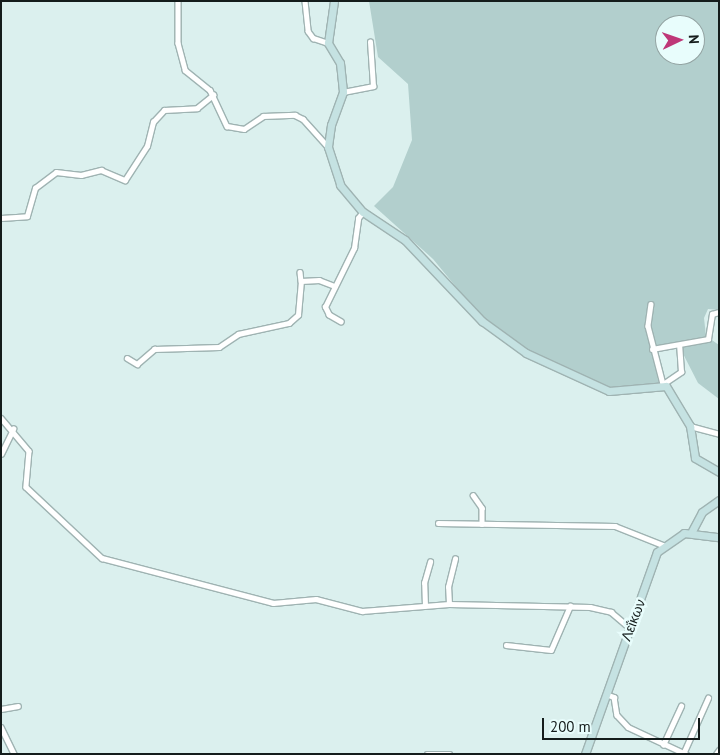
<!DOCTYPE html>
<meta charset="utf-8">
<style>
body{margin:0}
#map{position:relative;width:720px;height:755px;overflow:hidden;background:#dbf0ee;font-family:"PT Sans",sans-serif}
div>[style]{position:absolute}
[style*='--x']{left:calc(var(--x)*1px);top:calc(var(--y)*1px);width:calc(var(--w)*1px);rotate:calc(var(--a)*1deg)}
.green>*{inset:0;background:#b2cfcd}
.roads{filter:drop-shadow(1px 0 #9fb3b2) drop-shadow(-1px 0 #9fb3b2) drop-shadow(0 1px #9fb3b2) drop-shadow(0 -1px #9fb3b2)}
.street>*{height:4.5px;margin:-2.25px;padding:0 2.25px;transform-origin:2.25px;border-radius:2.25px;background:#fff}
.secondary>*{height:7px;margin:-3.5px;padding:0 3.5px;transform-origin:3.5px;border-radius:3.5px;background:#c5e2e2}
span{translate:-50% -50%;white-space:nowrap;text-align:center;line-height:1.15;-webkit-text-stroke:5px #e8fdfc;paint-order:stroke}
.street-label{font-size:14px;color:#141c1b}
.frame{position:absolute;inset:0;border:2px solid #141c1b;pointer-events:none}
.north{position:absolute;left:655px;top:15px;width:50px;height:50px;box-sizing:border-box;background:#e8fdfc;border:1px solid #93a3a2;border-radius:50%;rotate:87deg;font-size:14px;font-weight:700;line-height:20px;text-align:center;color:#141c1b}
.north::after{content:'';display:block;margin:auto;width:18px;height:22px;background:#be3778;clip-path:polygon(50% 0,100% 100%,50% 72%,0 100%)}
.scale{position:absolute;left:542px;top:718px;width:158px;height:22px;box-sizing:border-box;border:2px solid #141c1b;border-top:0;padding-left:6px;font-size:15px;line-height:18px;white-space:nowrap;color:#141c1b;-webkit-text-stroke:4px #e8fdfc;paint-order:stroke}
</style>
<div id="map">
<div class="green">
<div style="clip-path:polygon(evenodd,369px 1px,719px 1px,719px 310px,708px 309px,704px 318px,706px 336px,719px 345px,719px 399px,698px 383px,678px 344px,651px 349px,659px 384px,607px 389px,577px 372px,537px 356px,480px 316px,433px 259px,374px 206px,393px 187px,412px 140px,408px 84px,378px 57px,369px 1px,665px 25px,695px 25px,695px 55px,665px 55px,665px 25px)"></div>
</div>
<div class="roads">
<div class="street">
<div style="--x:178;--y:1;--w:42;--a:90"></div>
<div style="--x:178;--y:43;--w:28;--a:75"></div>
<div style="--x:185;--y:70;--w:32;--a:39"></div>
<div style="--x:210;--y:90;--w:40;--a:65"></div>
<div style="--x:227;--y:126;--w:17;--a:10"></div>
<div style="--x:244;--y:129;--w:23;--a:-34"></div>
<div style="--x:263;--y:116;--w:32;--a:-2"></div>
<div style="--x:295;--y:115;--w:9;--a:27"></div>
<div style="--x:303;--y:119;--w:36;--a:48"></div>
<div style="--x:305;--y:1;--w:30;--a:84"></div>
<div style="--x:308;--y:31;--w:9;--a:54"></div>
<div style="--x:313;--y:38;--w:16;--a:18"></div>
<div style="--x:343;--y:92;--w:31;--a:-11"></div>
<div style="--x:373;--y:86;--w:44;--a:-93.9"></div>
<div style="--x:1;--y:218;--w:26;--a:-4"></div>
<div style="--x:27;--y:216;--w:29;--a:-74"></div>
<div style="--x:35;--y:188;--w:26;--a:-37"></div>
<div style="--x:56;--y:172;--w:25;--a:7"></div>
<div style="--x:81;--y:175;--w:21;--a:-14"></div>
<div style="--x:101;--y:170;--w:26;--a:23"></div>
<div style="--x:125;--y:180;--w:40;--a:-57.1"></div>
<div style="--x:147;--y:146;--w:25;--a:-76"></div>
<div style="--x:153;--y:122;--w:16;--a:-47"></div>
<div style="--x:164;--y:110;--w:33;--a:-3"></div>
<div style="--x:197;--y:108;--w:21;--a:-39"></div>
<div style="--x:300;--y:272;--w:9;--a:84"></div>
<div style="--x:651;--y:304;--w:22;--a:98"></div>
<div style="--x:648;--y:326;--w:60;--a:75.5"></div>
<div style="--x:663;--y:384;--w:22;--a:-34"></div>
<div style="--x:681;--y:372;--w:26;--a:-94"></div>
<div style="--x:341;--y:322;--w:14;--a:-150"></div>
<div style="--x:329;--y:315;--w:9;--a:-117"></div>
<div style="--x:325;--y:307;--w:66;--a:-63.8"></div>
<div style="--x:354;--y:248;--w:30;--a:-82"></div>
<div style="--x:358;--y:218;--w:8;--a:-50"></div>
<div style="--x:652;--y:349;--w:57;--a:-10.1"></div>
<div style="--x:708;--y:339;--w:25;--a:-81"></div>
<div style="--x:712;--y:314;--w:7;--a:-16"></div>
<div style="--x:127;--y:358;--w:12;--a:31"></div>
<div style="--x:137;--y:364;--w:23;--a:-41"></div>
<div style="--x:154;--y:349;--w:65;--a:-1.8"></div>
<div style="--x:219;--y:347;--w:23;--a:-34"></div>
<div style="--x:238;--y:334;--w:52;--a:-12.2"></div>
<div style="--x:289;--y:323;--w:12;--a:-42"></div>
<div style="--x:298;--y:315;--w:34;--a:-85"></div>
<div style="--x:301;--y:281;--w:18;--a:-3"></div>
<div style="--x:319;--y:280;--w:17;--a:21"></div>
<div style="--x:1;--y:418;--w:43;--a:49.7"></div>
<div style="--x:29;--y:451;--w:36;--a:95"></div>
<div style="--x:26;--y:487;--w:104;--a:43.1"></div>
<div style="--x:102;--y:558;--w:177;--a:14.7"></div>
<div style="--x:273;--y:603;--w:43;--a:-5.3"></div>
<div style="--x:316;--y:599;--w:48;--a:14.6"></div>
<div style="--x:362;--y:611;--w:87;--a:-4.6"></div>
<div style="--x:449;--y:604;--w:141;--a:1.2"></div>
<div style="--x:590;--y:607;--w:22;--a:13"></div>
<div style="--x:611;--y:612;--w:26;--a:40"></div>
<div style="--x:690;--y:426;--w:30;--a:15"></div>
<div style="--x:1;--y:454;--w:28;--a:-64"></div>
<div style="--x:473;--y:495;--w:16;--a:55"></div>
<div style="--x:482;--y:508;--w:16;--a:90"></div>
<div style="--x:438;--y:523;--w:177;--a:1"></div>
<div style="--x:615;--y:526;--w:52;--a:21.6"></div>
<div style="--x:449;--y:604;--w:17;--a:-93"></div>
<div style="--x:448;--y:587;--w:29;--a:-76"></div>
<div style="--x:425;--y:606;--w:23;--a:-92"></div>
<div style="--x:424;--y:583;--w:22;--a:-74"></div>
<div style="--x:506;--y:645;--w:45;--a:6.3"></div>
<div style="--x:551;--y:650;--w:48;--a:-66.6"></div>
<div style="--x:606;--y:694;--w:9;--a:21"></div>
<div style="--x:614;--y:697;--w:18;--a:81"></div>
<div style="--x:617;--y:715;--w:16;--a:47"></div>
<div style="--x:628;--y:727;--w:64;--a:25"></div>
<div style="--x:1;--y:709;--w:17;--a:-10"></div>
<div style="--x:1;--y:727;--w:30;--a:64"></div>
<div style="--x:663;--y:745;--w:43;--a:-65.2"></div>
<div style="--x:684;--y:752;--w:59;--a:-66"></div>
<div style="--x:427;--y:754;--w:23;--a:0"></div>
<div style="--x:716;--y:754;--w:5;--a:-53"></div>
</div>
<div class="secondary">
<div style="--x:334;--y:1;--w:42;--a:98.1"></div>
<div style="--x:328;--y:43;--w:23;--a:59"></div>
<div style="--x:340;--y:63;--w:29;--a:84"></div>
<div style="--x:343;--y:92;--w:35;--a:110"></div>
<div style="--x:331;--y:125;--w:22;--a:98"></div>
<div style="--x:328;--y:147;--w:40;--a:72"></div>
<div style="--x:340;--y:185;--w:35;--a:50"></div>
<div style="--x:363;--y:212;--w:50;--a:33.7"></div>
<div style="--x:405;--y:240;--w:112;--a:46.5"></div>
<div style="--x:482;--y:321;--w:54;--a:36"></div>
<div style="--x:526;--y:353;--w:91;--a:24.6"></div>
<div style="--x:609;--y:391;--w:57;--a:-5"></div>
<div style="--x:666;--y:386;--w:47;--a:59"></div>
<div style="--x:690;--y:426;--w:32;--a:81"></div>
<div style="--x:695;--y:458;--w:28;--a:30"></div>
<div style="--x:692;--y:531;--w:21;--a:-62"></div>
<div style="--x:702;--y:512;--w:21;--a:-35"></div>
<div style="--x:585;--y:754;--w:214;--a:-70.4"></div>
<div style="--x:657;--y:552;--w:33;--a:-35"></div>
<div style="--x:684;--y:533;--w:35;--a:7"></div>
</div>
</div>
<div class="street-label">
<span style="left:633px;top:620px;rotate:-69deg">Λεΐκων</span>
</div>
<div class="frame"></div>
<div class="north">N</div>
<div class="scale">200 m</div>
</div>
